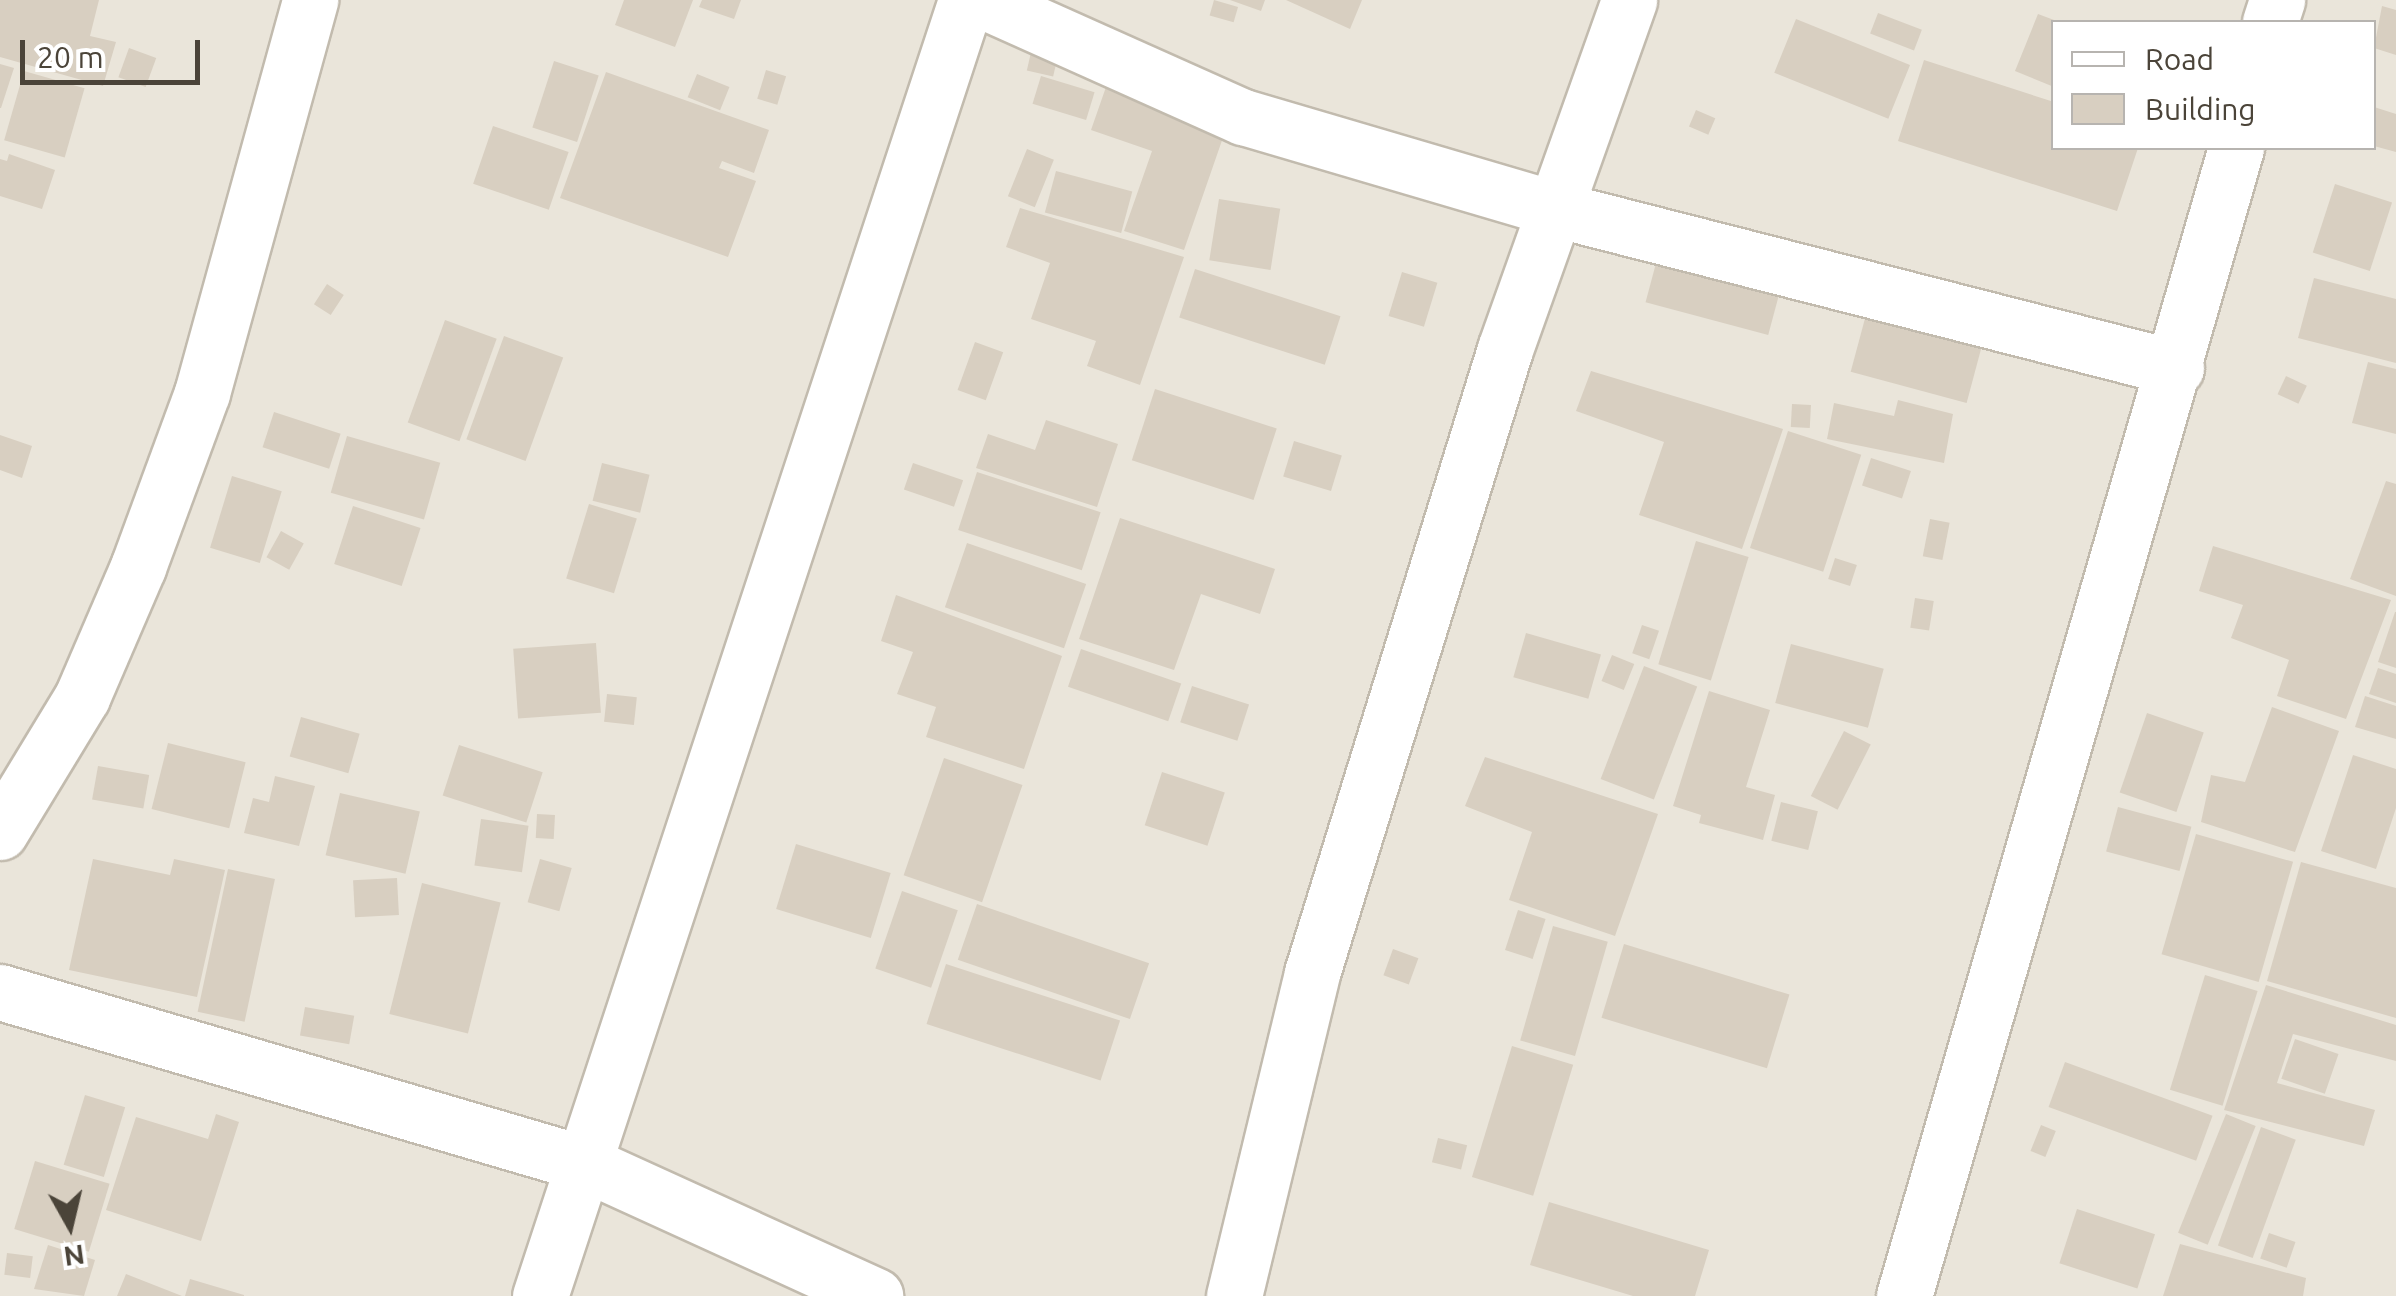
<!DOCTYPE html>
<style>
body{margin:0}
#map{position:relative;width:2396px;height:1296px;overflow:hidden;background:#f6f3ec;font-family:Ubuntu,sans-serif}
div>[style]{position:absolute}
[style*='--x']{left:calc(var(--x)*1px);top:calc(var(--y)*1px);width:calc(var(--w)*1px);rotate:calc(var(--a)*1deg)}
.residential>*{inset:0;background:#eae5da}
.building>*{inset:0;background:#d8cfc1;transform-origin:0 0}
.roads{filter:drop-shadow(2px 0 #c2bbae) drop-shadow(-2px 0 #c2bbae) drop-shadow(0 2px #c2bbae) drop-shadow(0 -2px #c2bbae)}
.minor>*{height:55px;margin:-27.5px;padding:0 27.5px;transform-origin:27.5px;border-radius:27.5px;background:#fff}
span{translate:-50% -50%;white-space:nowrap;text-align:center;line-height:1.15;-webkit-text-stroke:9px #fff;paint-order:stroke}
.legend{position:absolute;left:2051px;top:20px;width:325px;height:130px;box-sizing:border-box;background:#fff;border:2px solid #b7b4b0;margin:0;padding:12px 18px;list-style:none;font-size:30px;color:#4b4439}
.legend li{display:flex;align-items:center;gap:20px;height:50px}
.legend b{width:50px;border:2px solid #b7b4b0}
.north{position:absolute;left:20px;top:1176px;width:100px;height:100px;-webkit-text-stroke:8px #fff;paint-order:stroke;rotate:172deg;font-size:28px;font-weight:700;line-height:40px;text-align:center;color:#4b4439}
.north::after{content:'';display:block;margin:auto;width:35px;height:45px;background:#4b4439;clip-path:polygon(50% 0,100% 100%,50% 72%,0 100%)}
.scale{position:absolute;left:20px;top:40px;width:180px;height:45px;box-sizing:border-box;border:5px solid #4b4439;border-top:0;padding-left:12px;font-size:30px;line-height:35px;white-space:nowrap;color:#4b4439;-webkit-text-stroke:8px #fff;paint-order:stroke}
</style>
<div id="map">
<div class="residential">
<div style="clip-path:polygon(evenodd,0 0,2396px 0,2396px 1296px,0 1296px,0 0,2054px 22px,2374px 22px,2374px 148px,2054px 148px,2054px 22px)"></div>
</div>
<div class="building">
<div style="clip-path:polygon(0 0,99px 0,90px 36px,116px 42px,103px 86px,0 57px)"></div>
<div style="clip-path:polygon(624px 0,693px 0,675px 47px,615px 25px)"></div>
<div style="clip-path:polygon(702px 0,741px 0,734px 19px,699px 7px)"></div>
<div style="left:1214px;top:0;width:25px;height:16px;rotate:16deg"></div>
<div style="clip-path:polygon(1230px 0,1265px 0,1261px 11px)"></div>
<div style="clip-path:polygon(1286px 0,1362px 0,1350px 29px)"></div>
<div style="clip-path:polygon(2382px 6px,2396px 10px,2396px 55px,2374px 48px)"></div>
<div style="left:1878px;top:13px;width:47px;height:22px;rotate:21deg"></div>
<div style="clip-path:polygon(2038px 14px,2054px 20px,2054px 87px,2015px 71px)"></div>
<div style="left:1796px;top:19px;width:123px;height:58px;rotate:22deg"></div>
<div style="left:129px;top:48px;width:29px;height:31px;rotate:20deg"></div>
<div style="left:1032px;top:48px;width:27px;height:23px;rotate:13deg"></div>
<div style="clip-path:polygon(1924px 60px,2054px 102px,2054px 148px,2138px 148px,2117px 211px,1898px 141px)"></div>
<div style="left:554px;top:61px;width:47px;height:70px;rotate:18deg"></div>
<div style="clip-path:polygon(0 64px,14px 68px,1px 108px,0 108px)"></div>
<div style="left:766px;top:70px;width:21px;height:30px;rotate:17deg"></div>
<div style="left:24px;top:71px;width:63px;height:72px;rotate:16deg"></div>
<div style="clip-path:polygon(606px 72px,769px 130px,754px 173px,722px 161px,719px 168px,756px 181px,728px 257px,560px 198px)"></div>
<div style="left:697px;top:74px;width:35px;height:25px;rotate:22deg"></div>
<div style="left:1041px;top:76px;width:56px;height:29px;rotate:17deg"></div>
<div style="clip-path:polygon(1106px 87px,1227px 126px,1184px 250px,1124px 231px,1152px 151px,1091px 130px)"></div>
<div style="clip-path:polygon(2374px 107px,2396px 114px,2396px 152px,2374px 146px)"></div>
<div style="left:1696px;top:110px;width:21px;height:18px;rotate:23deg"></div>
<div style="left:493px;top:126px;width:80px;height:61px;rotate:19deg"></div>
<div style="left:1027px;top:149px;width:29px;height:51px;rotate:22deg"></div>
<div style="clip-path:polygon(9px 154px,55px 170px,42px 209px,0 196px,0 159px,7px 161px)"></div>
<div style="left:1056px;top:171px;width:79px;height:43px;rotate:15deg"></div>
<div style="left:2335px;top:184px;width:60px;height:72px;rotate:18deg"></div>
<div style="left:1219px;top:199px;width:62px;height:62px;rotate:9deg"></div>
<div style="clip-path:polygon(1020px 208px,1184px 257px,1140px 385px,1087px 366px,1096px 341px,1031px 319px,1050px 263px,1006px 247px)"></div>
<div style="left:1659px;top:252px;width:127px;height:52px;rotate:15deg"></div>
<div style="left:1195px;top:269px;width:153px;height:51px;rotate:18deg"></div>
<div style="left:1402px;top:272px;width:37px;height:46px;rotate:17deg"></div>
<div style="clip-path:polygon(2314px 278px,2396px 299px,2396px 363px,2298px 338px)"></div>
<div style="left:327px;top:284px;width:20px;height:24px;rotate:33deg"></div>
<div style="left:1867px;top:311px;width:120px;height:63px;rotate:15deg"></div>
<div style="left:445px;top:320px;width:55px;height:109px;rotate:20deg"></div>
<div style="left:504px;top:336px;width:63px;height:110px;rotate:20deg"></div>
<div style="left:975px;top:342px;width:30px;height:51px;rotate:20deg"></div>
<div style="clip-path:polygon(2368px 362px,2396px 369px,2396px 434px,2352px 423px)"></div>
<div style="clip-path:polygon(1591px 371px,1783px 429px,1742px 549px,1639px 515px,1664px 442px,1576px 411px)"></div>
<div style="left:2286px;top:376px;width:23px;height:20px;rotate:25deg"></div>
<div style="left:1155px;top:389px;width:128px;height:75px;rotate:18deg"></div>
<div style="clip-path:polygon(1898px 400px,1953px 414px,1944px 463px,1827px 439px,1834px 403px,1894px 416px)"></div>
<div style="left:1792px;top:404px;width:19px;height:23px;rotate:3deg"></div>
<div style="left:274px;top:412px;width:70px;height:37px;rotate:18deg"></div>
<div style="clip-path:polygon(1046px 420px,1118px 444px,1097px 507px,976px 468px,988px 434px,1035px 450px)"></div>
<div style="left:1788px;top:431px;width:77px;height:123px;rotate:18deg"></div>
<div style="clip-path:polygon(0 435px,32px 446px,22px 478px,0 470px)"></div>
<div style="left:347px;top:436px;width:97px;height:59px;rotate:16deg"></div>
<div style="left:1294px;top:441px;width:50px;height:37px;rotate:17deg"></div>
<div style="left:1871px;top:458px;width:42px;height:29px;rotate:18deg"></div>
<div style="left:602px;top:463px;width:49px;height:39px;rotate:14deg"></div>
<div style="left:913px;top:463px;width:53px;height:28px;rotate:19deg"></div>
<div style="left:977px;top:472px;width:130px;height:61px;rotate:18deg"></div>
<div style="left:232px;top:476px;width:52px;height:75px;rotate:17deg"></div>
<div style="clip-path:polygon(2386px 481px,2396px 484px,2396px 596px,2350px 579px)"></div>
<div style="left:589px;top:504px;width:50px;height:78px;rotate:17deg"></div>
<div style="left:353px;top:506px;width:71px;height:61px;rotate:18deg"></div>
<div style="clip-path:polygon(1120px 518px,1275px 569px,1260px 614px,1201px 594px,1174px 670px,1079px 639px)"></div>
<div style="left:1930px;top:519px;width:20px;height:38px;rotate:11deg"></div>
<div style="left:281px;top:531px;width:26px;height:30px;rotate:29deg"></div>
<div style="left:1696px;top:541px;width:55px;height:129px;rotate:17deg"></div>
<div style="left:967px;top:543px;width:126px;height:68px;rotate:19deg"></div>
<div style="clip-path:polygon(2213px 546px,2391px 600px,2346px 719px,2277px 696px,2289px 660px,2231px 638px,2243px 605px,2199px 591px)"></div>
<div style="left:1835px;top:558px;width:23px;height:22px;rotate:18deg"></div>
<div style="clip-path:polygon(896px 595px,1062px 656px,1024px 769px,926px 737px,936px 707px,897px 694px,913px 652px,881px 641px)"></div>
<div style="left:1915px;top:598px;width:19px;height:30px;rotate:9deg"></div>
<div style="clip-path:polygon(2395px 612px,2396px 612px,2396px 668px,2378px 662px)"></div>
<div style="left:1642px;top:625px;width:18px;height:30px;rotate:19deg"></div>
<div style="left:1526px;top:633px;width:78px;height:46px;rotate:16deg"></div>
<div style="left:596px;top:643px;width:70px;height:83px;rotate:86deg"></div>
<div style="left:1791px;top:644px;width:96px;height:61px;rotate:15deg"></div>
<div style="left:1081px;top:649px;width:106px;height:40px;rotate:19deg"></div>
<div style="left:1612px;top:655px;width:24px;height:28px;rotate:22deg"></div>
<div style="left:1644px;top:666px;width:57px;height:121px;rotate:21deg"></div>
<div style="clip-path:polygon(2378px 668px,2396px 674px,2396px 703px,2369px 694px)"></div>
<div style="left:1192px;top:686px;width:60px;height:38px;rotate:18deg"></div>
<div style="clip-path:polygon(1709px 691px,1770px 710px,1746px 787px,1775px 795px,1763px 840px,1699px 823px,1701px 815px,1673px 806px)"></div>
<div style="left:607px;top:694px;width:30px;height:28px;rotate:6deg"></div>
<div style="clip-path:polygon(2365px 696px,2396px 706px,2396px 739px,2355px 727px)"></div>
<div style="clip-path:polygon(2272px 707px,2339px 731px,2295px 852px,2201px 822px,2211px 775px,2245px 782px)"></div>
<div style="left:2147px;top:713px;width:60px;height:84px;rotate:19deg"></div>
<div style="left:301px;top:717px;width:61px;height:41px;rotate:16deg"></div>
<div style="left:1844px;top:731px;width:30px;height:73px;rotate:27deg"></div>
<div style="left:168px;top:743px;width:80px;height:68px;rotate:14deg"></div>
<div style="left:459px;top:745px;width:88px;height:53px;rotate:18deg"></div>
<div style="clip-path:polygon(2353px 755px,2396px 769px,2396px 808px,2376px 869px,2321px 851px)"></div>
<div style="clip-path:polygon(1485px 757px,1658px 814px,1615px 936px,1509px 900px,1532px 832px,1465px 806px)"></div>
<div style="left:944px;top:758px;width:83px;height:124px;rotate:19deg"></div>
<div style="left:98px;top:766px;width:52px;height:34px;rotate:10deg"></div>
<div style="left:1162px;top:772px;width:66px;height:56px;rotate:18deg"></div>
<div style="clip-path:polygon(275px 776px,315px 786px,299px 846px,244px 833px,253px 798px,269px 802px)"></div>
<div style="left:340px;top:793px;width:82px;height:64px;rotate:13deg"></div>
<div style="left:1781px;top:802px;width:38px;height:40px;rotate:14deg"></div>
<div style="left:2118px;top:807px;width:76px;height:46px;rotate:15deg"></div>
<div style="left:537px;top:814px;width:18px;height:24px;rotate:3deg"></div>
<div style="left:481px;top:819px;width:48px;height:47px;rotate:8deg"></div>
<div style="left:2196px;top:834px;width:101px;height:125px;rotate:16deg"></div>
<div style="left:796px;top:844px;width:99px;height:68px;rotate:17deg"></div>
<div style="clip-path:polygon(93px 859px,170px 875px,174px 859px,225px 870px,197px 997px,69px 970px)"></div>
<div style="left:540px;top:859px;width:33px;height:45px;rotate:16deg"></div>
<div style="clip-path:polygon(2301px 862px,2396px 888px,2396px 1018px,2267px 981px)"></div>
<div style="left:228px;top:869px;width:48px;height:146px;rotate:12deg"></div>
<div style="left:397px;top:878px;width:37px;height:44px;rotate:87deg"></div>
<div style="left:422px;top:883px;width:81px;height:135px;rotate:14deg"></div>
<div style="left:902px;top:891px;width:59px;height:82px;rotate:19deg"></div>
<div style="left:977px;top:904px;width:182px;height:59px;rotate:19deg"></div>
<div style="left:1518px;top:910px;width:29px;height:42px;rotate:18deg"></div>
<div style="left:1553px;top:926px;width:57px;height:119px;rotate:16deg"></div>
<div style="left:1624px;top:944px;width:173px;height:77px;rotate:17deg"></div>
<div style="left:1393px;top:949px;width:27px;height:28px;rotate:20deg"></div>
<div style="left:946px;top:964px;width:183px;height:63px;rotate:18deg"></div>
<div style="left:2205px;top:975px;width:55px;height:120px;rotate:17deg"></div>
<div style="clip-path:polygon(2266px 985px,2396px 1025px,2396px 1061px,2293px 1034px,2277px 1083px,2375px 1110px,2364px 1146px,2224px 1110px)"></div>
<div style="left:305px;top:1007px;width:50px;height:29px;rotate:10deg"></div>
<div style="left:2295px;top:1039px;width:46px;height:42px;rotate:19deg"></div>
<div style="left:1512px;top:1046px;width:64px;height:137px;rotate:17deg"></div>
<div style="left:2065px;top:1062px;width:157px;height:48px;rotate:20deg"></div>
<div style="left:85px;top:1095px;width:42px;height:73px;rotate:17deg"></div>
<div style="clip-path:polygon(216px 1114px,239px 1122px,201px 1241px,106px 1210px,136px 1117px,208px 1139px)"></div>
<div style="left:2226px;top:1114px;width:32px;height:128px;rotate:22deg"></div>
<div style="left:2041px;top:1125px;width:16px;height:28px;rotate:22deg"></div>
<div style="left:2261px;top:1127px;width:37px;height:126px;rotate:20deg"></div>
<div style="left:1438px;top:1138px;width:30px;height:25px;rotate:14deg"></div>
<div style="left:35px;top:1161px;width:78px;height:71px;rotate:17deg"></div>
<div style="clip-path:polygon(1549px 1202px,1709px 1250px,1695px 1296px,1633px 1296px,1530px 1265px)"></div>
<div style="left:2077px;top:1209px;width:82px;height:57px;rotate:18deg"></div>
<div style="left:2269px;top:1233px;width:28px;height:27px;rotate:19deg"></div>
<div style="clip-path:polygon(2180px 1244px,2306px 1278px,2303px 1296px,2163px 1296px)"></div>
<div style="clip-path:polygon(48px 1245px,95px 1260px,84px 1296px,34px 1289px)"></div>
<div style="left:7px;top:1253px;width:26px;height:22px;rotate:7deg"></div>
<div style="clip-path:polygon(126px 1274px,182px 1296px,117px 1296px)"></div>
<div style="clip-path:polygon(190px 1279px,244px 1295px,244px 1296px,185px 1296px)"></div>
</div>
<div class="roads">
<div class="minor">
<div style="--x:981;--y:0;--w:287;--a:24.1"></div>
<div style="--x:1243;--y:117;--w:329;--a:16.4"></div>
<div style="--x:1559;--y:210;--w:637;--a:14.36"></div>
<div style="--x:2270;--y:22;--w:23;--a:-72"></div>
<div style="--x:0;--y:832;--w:158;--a:-58.7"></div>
<div style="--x:82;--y:697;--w:142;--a:-66.7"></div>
<div style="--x:138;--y:567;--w:185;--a:-69.8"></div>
<div style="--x:202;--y:393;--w:408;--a:-74.6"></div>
<div style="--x:0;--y:992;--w:611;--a:16.36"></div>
<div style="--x:586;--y:1164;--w:318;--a:24.5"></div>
<div style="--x:540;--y:1296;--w:1364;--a:-71.8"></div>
<div style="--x:1234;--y:1296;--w:332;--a:-76.4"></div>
<div style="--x:1312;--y:973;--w:653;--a:-72.81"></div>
<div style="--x:1505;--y:349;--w:370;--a:-70.4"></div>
<div style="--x:1904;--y:1296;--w:1195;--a:-73.87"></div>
</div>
</div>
<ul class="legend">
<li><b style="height:12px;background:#fff"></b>Road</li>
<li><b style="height:28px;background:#d8cfc1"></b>Building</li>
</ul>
<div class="north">N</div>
<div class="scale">20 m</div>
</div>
